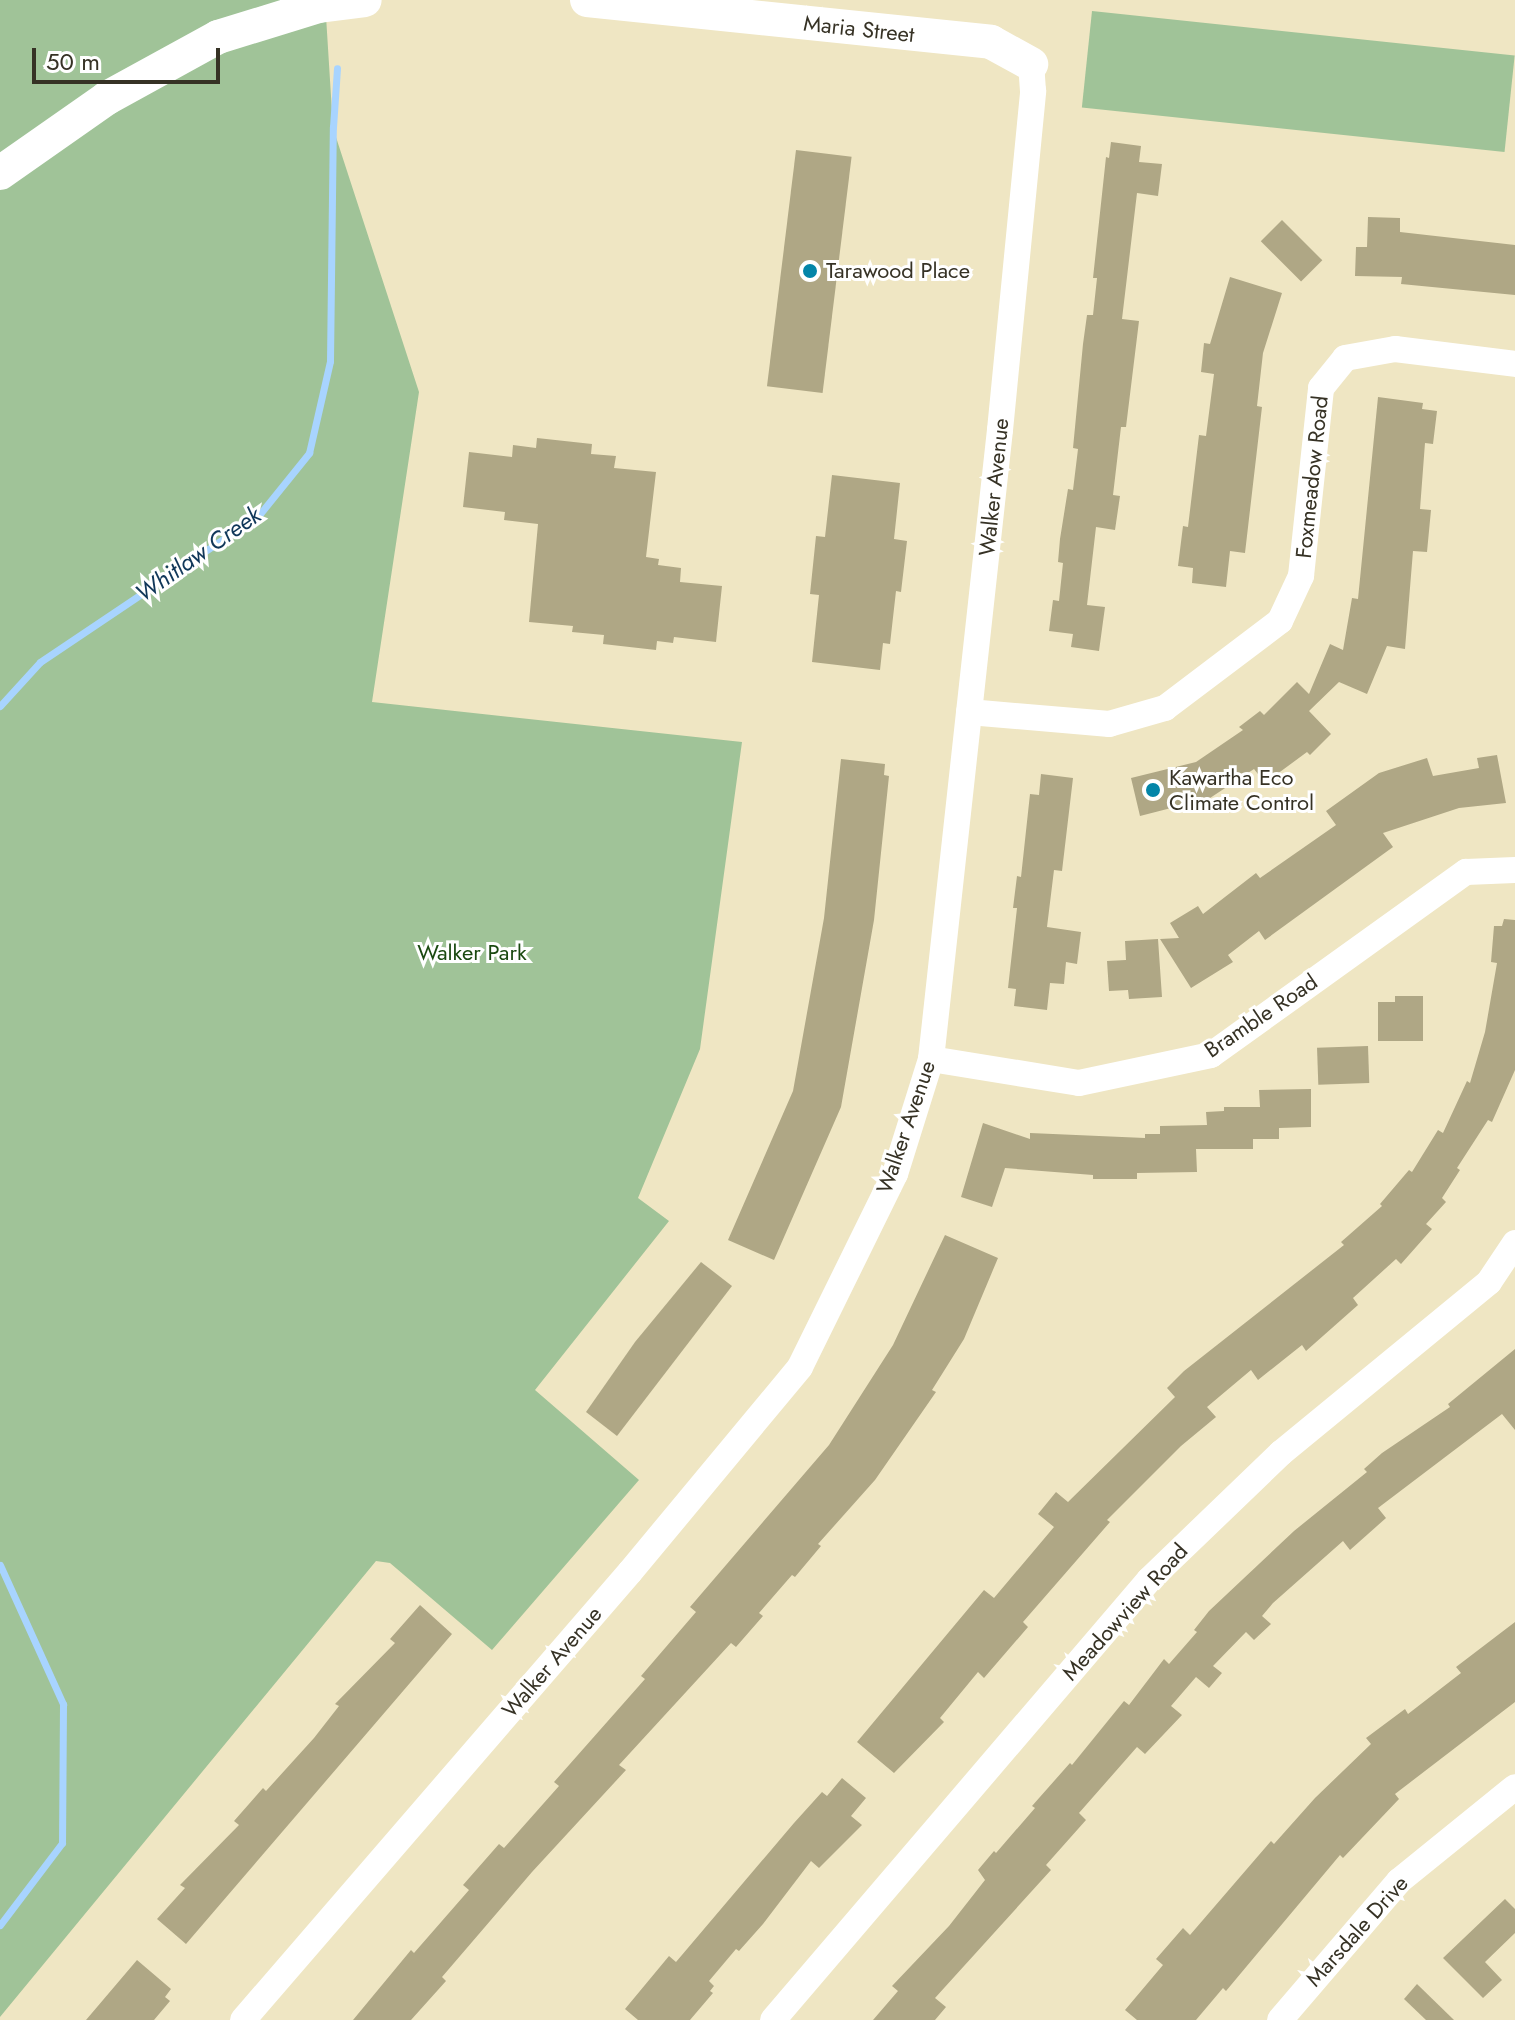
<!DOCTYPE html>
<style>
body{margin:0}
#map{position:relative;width:1515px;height:2020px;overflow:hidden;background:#efe6c3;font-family:Jost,sans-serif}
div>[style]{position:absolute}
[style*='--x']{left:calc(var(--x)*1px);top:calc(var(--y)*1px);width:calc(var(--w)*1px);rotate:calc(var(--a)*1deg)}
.green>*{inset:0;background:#a0c398;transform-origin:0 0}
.stream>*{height:7px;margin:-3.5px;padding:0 3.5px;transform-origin:3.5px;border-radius:3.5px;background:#a8d4ff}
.building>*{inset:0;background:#afa785;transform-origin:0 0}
.minor>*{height:26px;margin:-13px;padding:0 13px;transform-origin:13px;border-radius:13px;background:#fff}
.tertiary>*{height:34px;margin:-17px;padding:0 17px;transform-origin:17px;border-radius:17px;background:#fff}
.dots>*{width:22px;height:22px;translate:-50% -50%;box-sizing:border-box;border:4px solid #fff;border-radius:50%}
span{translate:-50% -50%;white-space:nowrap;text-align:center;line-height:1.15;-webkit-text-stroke:6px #fff;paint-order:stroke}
.street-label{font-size:22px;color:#363225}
.poi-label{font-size:22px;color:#363225}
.left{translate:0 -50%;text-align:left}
.park-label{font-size:22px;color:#1a4910}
.water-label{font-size:24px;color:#103759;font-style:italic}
.scale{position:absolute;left:32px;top:48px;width:188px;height:36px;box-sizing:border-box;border:4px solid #363225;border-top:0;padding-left:10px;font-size:24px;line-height:28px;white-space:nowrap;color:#363225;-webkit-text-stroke:6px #fff;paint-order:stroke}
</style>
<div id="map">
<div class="green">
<div style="clip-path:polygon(0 0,325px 0,333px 128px,419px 392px,372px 702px,742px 742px,700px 1049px,638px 1198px,669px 1221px,535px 1390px,639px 1480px,492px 1650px,390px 1563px,376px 1561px,0 2017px)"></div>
<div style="left:1092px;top:11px;width:425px;height:97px;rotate:6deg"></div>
</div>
<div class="stream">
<div style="--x:0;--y:706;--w:59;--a:-47.7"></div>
<div style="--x:40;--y:662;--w:264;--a:-33.9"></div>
<div style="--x:259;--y:515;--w:80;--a:-51.1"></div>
<div style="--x:309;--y:453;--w:94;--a:-77.1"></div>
<div style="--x:330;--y:361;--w:234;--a:-89.3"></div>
<div style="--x:333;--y:127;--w:59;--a:-86.1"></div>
<div style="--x:0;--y:1565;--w:153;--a:65.6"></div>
<div style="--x:63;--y:1704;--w:139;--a:90.4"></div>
<div style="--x:62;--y:1843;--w:103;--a:127.1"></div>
</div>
<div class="building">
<div style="clip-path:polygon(1111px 142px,1141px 146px,1139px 162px,1162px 164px,1158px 196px,1137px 193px,1122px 319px,1139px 321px,1126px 427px,1121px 427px,1113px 495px,1120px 496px,1115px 530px,1096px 527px,1087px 605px,1105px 607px,1099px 651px,1071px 647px,1073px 634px,1049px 631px,1053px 600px,1059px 601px,1063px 563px,1058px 562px,1060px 539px,1068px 489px,1073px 490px,1078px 449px,1073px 448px,1083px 344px,1087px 315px,1093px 315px,1097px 278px,1093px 278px,1106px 157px,1109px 158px)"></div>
<div style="left:796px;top:150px;width:56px;height:238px;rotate:7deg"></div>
<div style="clip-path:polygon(1368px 217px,1400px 218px,1400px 232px,1515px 245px,1515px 295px,1401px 284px,1402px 277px,1355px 276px,1356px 247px,1367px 247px)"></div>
<div style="left:1282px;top:220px;width:57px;height:30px;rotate:45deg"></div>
<div style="clip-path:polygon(1230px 277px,1282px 293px,1263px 353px,1257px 406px,1262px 407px,1245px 553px,1230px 551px,1226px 587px,1192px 583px,1193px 568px,1178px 566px,1183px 526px,1188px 527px,1199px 435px,1206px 436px,1214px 374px,1201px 372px,1204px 343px,1210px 344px)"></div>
<div style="clip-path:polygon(1378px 397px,1423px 403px,1422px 409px,1437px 411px,1433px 444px,1425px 443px,1420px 509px,1431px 510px,1427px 552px,1413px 551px,1405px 649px,1387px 646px,1367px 694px,1339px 682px,1309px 711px,1331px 734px,1310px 755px,1307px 752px,1265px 783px,1254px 769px,1210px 798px,1140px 816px,1131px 778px,1196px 762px,1243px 730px,1239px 727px,1260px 711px,1264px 715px,1297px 682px,1309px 694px,1330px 644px,1343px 650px,1352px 598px,1358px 599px)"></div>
<div style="clip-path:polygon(537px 438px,592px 444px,591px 454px,616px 456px,614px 468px,656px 472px,646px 557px,659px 559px,658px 565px,681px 568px,680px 582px,722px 586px,716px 642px,674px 637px,673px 643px,657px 641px,656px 650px,603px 644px,604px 635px,572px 632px,573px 626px,529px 622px,538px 524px,504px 520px,505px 512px,463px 507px,469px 452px,512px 457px,513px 445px,536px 448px)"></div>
<div style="clip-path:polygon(832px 475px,900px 483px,894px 539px,907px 541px,901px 592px,896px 591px,890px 644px,883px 643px,880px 670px,812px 662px,819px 595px,810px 594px,816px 536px,825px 537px)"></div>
<div style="clip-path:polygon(1497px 755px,1506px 803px,1459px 808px,1383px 833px,1393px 847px,1265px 940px,1259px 931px,1228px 955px,1233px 962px,1191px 988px,1160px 939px,1179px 938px,1170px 923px,1198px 906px,1203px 914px,1256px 873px,1260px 878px,1336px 825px,1326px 811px,1379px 773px,1427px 758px,1433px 776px,1479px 768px,1477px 758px)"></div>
<div style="clip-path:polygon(841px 759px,885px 764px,884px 775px,889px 776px,874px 920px,841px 1107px,774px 1260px,728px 1240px,793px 1091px,824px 918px)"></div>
<div style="clip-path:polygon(1041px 774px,1073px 778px,1062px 871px,1054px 870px,1047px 927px,1081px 932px,1077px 964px,1066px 962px,1064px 984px,1050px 983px,1047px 1010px,1014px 1006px,1016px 989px,1008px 988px,1017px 908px,1013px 908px,1017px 876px,1021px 877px,1030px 794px,1039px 795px)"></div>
<div style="clip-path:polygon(1504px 919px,1515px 920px,1515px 1070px,1492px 1122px,1488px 1120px,1457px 1168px,1460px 1170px,1442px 1198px,1446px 1202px,1426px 1224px,1432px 1229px,1401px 1264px,1396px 1259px,1353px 1298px,1358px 1305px,1306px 1351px,1302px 1345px,1258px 1380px,1251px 1370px,1207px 1407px,1216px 1417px,1181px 1446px,1107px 1520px,1110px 1522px,1023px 1622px,1028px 1627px,984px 1678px,978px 1672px,940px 1718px,944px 1722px,894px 1773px,857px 1742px,984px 1590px,994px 1598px,1054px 1527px,1038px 1514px,1056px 1492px,1068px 1502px,1175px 1397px,1167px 1388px,1184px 1371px,1344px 1245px,1341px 1242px,1382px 1206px,1380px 1204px,1409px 1170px,1412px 1172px,1438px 1130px,1443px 1133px,1467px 1081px,1470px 1083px,1485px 1032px,1497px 963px,1491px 962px,1494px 926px,1502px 926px)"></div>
<div style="clip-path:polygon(1158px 939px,1162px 997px,1129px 999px,1128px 990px,1109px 991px,1107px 961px,1126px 960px,1125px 941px)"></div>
<div style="clip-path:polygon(1395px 996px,1423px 996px,1423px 1041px,1378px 1041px,1378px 1002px,1395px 1002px)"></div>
<div style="left:1368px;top:1046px;width:37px;height:51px;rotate:88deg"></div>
<div style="clip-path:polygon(1311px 1089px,1311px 1127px,1279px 1128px,1279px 1139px,1253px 1139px,1253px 1149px,1196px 1149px,1197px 1172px,1137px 1173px,1137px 1179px,1093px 1179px,1093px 1175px,1005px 1168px,992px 1207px,961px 1197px,983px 1123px,1030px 1139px,1030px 1133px,1145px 1138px,1145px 1134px,1160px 1134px,1160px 1126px,1207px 1125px,1206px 1112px,1224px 1111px,1224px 1107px,1260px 1107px,1259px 1090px)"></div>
<div style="clip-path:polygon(945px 1235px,998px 1258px,964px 1339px,932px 1390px,936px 1392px,875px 1480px,818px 1544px,821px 1546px,795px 1577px,792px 1575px,759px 1613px,763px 1616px,736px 1647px,731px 1643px,619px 1765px,626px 1770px,532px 1872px,442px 1977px,446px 1981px,411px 2020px,353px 2020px,411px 1950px,414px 1953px,469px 1890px,463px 1885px,499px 1844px,504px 1848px,559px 1786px,554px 1782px,645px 1679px,641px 1676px,696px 1612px,690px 1607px,829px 1445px,893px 1345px)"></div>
<div style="clip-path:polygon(701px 1262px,732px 1286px,617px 1436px,586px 1412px,635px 1342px)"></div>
<div style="clip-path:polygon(1515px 1349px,1515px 1430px,1502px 1414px,1378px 1508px,1386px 1518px,1350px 1550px,1343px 1541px,1273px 1603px,1262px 1616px,1271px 1624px,1254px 1640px,1246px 1632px,1213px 1666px,1222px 1673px,1209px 1688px,1196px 1677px,1171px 1706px,1182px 1715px,1145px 1754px,1137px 1747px,1079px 1813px,1086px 1820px,1046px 1865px,1051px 1870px,935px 1998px,946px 2007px,935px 2020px,873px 2020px,898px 1991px,892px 1986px,949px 1926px,985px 1880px,978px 1870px,994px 1851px,996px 1853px,1035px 1808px,1032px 1806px,1070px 1763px,1072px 1765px,1124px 1701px,1129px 1705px,1164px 1659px,1169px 1664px,1197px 1632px,1194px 1630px,1209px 1611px,1294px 1531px,1367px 1472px,1364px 1469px,1382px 1453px,1450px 1407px,1448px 1404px)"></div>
<div style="clip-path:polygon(420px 1605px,452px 1634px,186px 1944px,157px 1919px,185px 1888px,180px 1885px,239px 1825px,234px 1821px,263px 1788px,266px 1791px,314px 1738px,339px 1706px,335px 1704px,395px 1643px,390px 1639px)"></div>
<div style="clip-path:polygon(1515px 1622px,1515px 1702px,1395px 1794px,1399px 1799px,1343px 1858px,1340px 1855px,1226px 1991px,1223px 1988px,1196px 2020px,1137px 2020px,1125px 2010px,1163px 1965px,1156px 1959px,1183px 1928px,1190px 1935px,1271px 1841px,1274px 1844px,1315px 1798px,1371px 1744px,1366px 1738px,1405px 1709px,1408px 1714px,1461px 1673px,1456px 1667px)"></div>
<div style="clip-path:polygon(842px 1778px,866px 1798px,851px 1816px,862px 1825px,819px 1868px,811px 1861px,763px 1924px,739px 1951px,736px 1949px,709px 1981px,714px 1986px,710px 1991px,713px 1993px,690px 2020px,638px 2020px,625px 2009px,669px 1956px,676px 1962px,794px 1823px,822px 1792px,827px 1796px)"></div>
<div style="clip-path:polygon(1505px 1899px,1515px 1909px,1515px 1933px,1485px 1962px,1502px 1980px,1483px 1998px,1443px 1958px)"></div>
<div style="clip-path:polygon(137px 1960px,171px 1989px,165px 1997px,170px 2001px,154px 2020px,86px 2020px)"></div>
<div style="clip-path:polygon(1417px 1984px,1454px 2020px,1426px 2020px,1404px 1999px)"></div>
</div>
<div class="minor">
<div style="--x:969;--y:712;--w:141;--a:4.9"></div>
<div style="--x:1109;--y:724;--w:58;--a:-15.9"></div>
<div style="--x:1165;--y:708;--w:144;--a:-37.1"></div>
<div style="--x:1280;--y:621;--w:50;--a:-65"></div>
<div style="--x:1301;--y:576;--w:189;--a:-83.9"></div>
<div style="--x:1321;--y:388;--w:38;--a:-51"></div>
<div style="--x:1345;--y:358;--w:51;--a:-10.2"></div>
<div style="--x:1395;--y:349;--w:121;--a:7.1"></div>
<div style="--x:931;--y:1059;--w:150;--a:9.2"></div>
<div style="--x:1079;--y:1083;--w:135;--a:-12"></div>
<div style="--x:1211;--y:1055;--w:314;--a:-35.7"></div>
<div style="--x:1466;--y:872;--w:49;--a:-2.3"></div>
<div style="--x:243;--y:2020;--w:592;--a:-49.18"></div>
<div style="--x:630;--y:1572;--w:266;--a:-50.3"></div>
<div style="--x:800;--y:1367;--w:215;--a:-63.8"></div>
<div style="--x:895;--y:1174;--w:121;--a:-72.6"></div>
<div style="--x:931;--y:1059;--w:633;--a:-83.74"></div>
<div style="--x:1000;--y:430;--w:341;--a:-84.4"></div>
<div style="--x:1033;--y:91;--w:27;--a:-94"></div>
<div style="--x:773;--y:2020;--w:579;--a:-49.48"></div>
<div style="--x:1149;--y:1580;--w:183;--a:-43.9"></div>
<div style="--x:1281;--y:1453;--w:269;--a:-39.4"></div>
<div style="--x:1489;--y:1282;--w:47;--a:-56.3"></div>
<div style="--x:1280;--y:2020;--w:183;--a:-49.4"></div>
<div style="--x:1399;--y:1881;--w:149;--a:-39"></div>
</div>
<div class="tertiary">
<div style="--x:587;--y:0;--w:406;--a:5.9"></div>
<div style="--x:991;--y:42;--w:46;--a:28.8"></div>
<div style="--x:0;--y:173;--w:131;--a:-35"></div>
<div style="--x:107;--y:98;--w:127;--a:-28.8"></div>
<div style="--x:218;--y:37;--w:106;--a:-17.1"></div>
<div style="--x:319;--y:6;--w:46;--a:-7.4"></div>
</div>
<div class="dots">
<div style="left:810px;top:271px;background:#0385a8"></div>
<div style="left:1153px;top:790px;background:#0385a8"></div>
</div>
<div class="street-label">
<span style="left:859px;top:29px;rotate:6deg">Maria Street</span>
<span style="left:1312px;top:477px;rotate:-84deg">Foxmeadow Road</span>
<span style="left:994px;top:487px;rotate:-84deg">Walker Avenue</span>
<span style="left:1261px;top:1016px;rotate:-34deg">Bramble Road</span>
<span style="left:906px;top:1127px;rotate:-71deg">Walker Avenue</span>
<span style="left:1125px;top:1612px;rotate:-48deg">Meadowview Road</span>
<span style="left:552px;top:1662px;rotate:-49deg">Walker Avenue</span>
<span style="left:1357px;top:1931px;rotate:-48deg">Marsdale Drive</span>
</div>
<div class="poi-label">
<span class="left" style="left:826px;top:271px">Tarawood Place</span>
<span class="left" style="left:1169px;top:790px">Kawartha Eco<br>Climate Control</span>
</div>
<div class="park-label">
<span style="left:472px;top:953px">Walker Park</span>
</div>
<div class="water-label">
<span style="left:198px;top:554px;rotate:-35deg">Whitlaw Creek</span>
</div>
<div class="scale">50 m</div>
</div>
